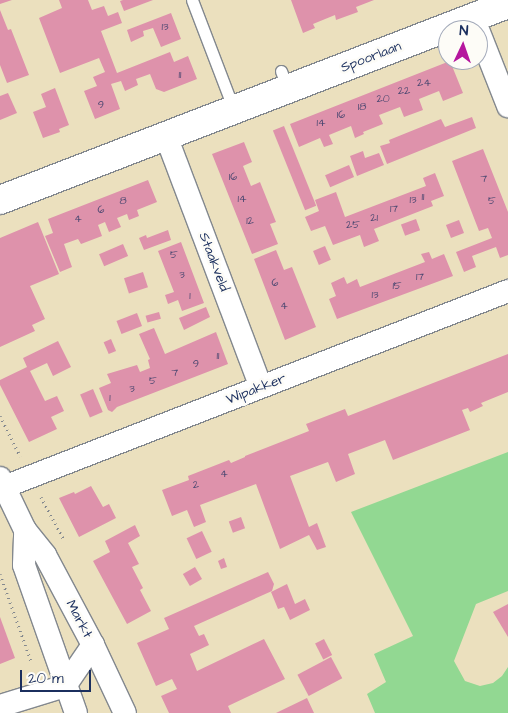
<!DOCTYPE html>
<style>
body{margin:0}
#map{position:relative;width:508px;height:713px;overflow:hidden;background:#ebe0be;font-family:"Architects Daughter",sans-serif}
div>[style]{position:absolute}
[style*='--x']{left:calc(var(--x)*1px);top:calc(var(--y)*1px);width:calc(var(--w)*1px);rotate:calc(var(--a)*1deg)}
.green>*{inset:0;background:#92d892}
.building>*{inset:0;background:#de92ab;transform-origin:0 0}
.path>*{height:3px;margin-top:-1.5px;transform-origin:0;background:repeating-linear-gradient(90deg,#83888e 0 1px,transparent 0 5px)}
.roads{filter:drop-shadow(1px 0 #83888e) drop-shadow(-1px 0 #83888e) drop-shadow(0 1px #83888e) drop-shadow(0 -1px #83888e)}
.service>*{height:11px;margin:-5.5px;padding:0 5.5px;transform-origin:5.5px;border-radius:5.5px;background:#fff}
.minor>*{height:22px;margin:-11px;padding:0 11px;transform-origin:11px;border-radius:11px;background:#fff}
.tertiary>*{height:28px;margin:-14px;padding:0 14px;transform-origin:14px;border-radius:14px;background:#fff}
span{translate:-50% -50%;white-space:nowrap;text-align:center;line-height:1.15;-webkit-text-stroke:5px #fdfcf7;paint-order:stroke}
.number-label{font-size:11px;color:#4c4871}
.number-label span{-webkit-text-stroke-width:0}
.street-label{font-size:14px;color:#1b2f5e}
.north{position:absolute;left:438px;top:20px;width:50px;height:50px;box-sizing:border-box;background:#fdfcf7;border:1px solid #a3aaba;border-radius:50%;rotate:3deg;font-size:14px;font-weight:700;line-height:20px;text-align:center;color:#1b2f5e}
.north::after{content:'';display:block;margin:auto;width:18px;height:22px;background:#b5179e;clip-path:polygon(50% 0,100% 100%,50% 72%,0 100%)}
.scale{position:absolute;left:20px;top:670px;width:71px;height:22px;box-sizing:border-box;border:2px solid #1b2f5e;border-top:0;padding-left:6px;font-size:15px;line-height:18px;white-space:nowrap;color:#1b2f5e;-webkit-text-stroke:4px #fdfcf7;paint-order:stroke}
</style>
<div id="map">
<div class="green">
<div style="clip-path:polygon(508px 452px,508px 591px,476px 604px,454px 661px,465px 681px,480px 686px,493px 683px,502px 676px,508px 667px,508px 713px,375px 713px,367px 694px,386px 682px,374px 654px,413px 636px,351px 512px)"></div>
</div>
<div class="building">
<div style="clip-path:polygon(0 0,12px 0,0 4px)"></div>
<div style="clip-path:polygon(59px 0,88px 0,92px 10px,104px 6px,108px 16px,118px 12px,122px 23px,101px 31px,117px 73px,170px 52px,174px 62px,188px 56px,197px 79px,164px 92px,156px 89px,150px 74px,136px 79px,138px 85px,125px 91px,121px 81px,111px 84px,120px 109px,95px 119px,84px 91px,97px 86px,93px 77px,105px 72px,99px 58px,60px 73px,39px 18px,62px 8px)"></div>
<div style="clip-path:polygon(123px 0,153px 0,124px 11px,120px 1px)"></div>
<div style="clip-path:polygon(291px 0,374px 0,356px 7px,358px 12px,336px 20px,335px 15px,313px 24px,315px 28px,303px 33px)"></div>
<div style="clip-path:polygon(0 10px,8px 30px,11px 29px,29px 75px,7px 83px,0 65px)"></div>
<div style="clip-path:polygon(171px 13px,181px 39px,161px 47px,153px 28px,143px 31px,144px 36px,131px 42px,127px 30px)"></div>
<div style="clip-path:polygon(450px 61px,463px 93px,443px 101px,439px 91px,419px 99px,423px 110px,404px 117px,400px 107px,379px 115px,383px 124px,363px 132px,364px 134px,355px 138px,351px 126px,329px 135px,333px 144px,324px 147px,320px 138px,299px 147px,290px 124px)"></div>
<div style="clip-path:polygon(55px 88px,69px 125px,59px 129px,60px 132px,43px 138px,33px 112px,46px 107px,41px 94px)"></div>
<div style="clip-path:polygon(8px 93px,17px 113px,0 120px,0 96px)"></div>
<div style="clip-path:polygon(472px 117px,476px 128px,387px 164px,380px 146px,390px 143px,389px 140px,441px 119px,445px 127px)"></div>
<div style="left:284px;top:126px;width:86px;height:12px;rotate:68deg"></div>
<div style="clip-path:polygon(244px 142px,252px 162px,243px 166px,251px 186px,260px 182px,276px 222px,270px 224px,278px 244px,252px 254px,212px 154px)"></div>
<div style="clip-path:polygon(483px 149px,508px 212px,508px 255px,500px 258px,496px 247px,472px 256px,476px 267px,464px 272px,456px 252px,492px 238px,488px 228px,479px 231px,452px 161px)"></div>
<div style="clip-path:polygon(363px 151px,365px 158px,379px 153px,384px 165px,357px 176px,350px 156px)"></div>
<div style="left:349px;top:165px;width:13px;height:26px;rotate:67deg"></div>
<div style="clip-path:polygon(435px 173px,444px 196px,431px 201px,433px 206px,374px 229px,379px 241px,364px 247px,360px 235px,333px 245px,325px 226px,311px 231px,305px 217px,319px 211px,315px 200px,336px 192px,345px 217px,426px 186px,423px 178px)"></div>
<div style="clip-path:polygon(148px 180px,157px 202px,137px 210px,139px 216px,129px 220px,127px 214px,117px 218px,121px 227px,109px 232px,105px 222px,98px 225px,102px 236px,81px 244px,78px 239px,64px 244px,72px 267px,60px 272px,45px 236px,53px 233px,48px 219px)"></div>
<div style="left:416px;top:219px;width:12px;height:16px;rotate:70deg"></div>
<div style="left:459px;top:220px;width:14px;height:14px;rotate:69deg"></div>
<div style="clip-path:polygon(38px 222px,59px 274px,30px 286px,45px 319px,32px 325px,35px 331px,0 347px,0 238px)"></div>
<div style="clip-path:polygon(168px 230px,171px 240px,144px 250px,139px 238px,146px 235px,147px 238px)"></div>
<div style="clip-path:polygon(181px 242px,204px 303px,182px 311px,178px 300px,168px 304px,165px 295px,174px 292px,158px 251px)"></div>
<div style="left:123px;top:244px;width:13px;height:26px;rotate:67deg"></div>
<div style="left:325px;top:246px;width:15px;height:13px;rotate:67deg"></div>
<div style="clip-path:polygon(276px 250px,284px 270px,292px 267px,316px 327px,285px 340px,254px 259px)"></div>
<div style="clip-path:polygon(429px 252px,432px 259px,444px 254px,453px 276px,337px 319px,329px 299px,336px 296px,331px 283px,344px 277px,347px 284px,357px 279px,360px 287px,425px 262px,421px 254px)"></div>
<div style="left:143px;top:272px;width:16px;height:20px;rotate:72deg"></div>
<div style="clip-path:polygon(206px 307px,210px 317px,184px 330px,179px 318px)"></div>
<div style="left:159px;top:312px;width:7px;height:14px;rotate:74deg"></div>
<div style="left:137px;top:313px;width:14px;height:22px;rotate:69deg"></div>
<div style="clip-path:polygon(154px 328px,165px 354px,216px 332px,228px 364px,117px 407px,112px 412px,108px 410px,99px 388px,111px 383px,107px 374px,137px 365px,140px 372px,150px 368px,148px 360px,150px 359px,139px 334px)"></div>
<div style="left:111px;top:339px;width:13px;height:8px;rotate:67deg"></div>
<div style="clip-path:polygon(58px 341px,71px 367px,53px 376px,47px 363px,30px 371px,45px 401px,57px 396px,64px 411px,51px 417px,57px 429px,29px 442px,0 385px,0 380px,27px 367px,23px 358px)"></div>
<div style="clip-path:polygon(508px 354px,508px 392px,481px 403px,483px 406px,470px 412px,468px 408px,462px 410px,470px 430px,393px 460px,385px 440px,348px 454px,355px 474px,336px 482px,328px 462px,290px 476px,309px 527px,317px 523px,326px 547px,317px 550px,309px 535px,280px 549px,256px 484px,200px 505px,206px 522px,194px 527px,187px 510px,172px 516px,162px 490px,189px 480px,188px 476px,229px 460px,231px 463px,245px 457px,245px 456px,309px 431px,306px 424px,345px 409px,348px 416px)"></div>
<div style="left:93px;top:389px;width:25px;height:14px;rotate:67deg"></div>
<div style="clip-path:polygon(91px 486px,103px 507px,109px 504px,116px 518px,79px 537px,59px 498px,74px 492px,75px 494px)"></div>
<div style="left:241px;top:517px;width:12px;height:13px;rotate:70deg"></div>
<div style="clip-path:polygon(135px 525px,140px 536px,128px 543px,139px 564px,132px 567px,143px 588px,140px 590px,151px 611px,127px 624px,93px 561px,110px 552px,105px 541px)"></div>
<div style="left:202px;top:531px;width:23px;height:17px;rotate:65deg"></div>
<div style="clip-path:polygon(224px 558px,227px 567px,221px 569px,218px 561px)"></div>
<div style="left:195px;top:567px;width:14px;height:14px;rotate:60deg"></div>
<div style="clip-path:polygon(268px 572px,274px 584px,272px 591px,194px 626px,199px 636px,204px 634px,209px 645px,190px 654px,197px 671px,264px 639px,285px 679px,228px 706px,231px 713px,169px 713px,161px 696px,177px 689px,172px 679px,156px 686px,137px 643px,169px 629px,164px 618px)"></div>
<div style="clip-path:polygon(287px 584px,295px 604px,305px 599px,310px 610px,290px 620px,284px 607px,278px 609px,271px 592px)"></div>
<div style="clip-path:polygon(508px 604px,508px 637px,493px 612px)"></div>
<div style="clip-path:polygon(0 617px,15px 658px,0 664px)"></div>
<div style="left:324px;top:639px;width:18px;height:10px;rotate:63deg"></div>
<div style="left:331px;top:657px;width:24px;height:38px;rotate:62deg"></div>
<div style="clip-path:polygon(307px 698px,314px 713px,276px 713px)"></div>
</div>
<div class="path">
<div style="--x:0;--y:416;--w:45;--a:63.4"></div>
<div style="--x:41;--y:497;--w:47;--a:61.8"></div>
<div style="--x:0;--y:574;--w:92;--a:70.4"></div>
</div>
<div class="roads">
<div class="service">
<div style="--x:192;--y:0;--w:118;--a:69.1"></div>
<div style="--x:281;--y:71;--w:19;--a:69"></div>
</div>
<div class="minor">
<div style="--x:473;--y:17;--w:96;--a:68.5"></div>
<div style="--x:166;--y:136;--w:268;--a:69.3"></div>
<div style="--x:0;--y:478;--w:58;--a:64.3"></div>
<div style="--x:4;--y:487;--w:541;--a:-21.25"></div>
<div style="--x:0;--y:706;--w:68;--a:-17.1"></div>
<div style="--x:65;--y:686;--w:50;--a:-55.7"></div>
<div style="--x:76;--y:713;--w:157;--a:-109.4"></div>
<div style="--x:24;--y:565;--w:35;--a:-88"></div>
<div style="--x:25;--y:530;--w:32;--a:51"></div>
<div style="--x:45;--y:555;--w:102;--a:61.9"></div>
<div style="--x:93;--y:645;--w:75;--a:64.8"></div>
</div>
<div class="tertiary">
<div style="--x:0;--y:200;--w:544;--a:-21.1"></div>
</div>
</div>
<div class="number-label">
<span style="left:165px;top:27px">13</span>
<span style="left:180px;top:75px">11</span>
<span style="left:424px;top:83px">24</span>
<span style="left:404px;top:91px">22</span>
<span style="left:383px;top:99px">20</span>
<span style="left:101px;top:105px">9</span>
<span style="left:362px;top:107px">18</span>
<span style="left:341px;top:115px">16</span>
<span style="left:321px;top:123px">14</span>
<span style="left:233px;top:177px">16</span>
<span style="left:484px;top:179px">7</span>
<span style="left:423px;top:197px">11</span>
<span style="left:242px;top:199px">14</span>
<span style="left:413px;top:200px">13</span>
<span style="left:123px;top:201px">8</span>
<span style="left:492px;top:201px">5</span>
<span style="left:394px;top:209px">17</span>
<span style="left:101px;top:210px">6</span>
<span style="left:374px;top:218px">21</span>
<span style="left:78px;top:219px">4</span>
<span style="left:250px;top:221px">12</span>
<span style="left:353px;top:225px">25</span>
<span style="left:174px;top:255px">5</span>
<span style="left:182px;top:275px">3</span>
<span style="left:420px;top:277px">17</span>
<span style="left:275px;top:283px">6</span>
<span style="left:397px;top:286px">15</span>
<span style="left:375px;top:295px">13</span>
<span style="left:190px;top:296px">1</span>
<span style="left:284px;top:306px">4</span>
<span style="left:218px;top:356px">11</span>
<span style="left:196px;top:364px">9</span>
<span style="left:175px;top:373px">7</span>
<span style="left:153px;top:381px">5</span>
<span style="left:132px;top:389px">3</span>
<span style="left:110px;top:398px">1</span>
<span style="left:224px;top:474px">4</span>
<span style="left:196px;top:485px">2</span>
</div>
<div class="street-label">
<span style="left:371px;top:57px;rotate:-21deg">Spoorlaan</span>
<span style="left:214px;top:262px;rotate:69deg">Staakveld</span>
<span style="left:256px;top:389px;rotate:-21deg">Wipakker</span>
<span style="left:79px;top:619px;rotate:62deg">Markt</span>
</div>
<div class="north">N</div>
<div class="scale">20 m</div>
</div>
